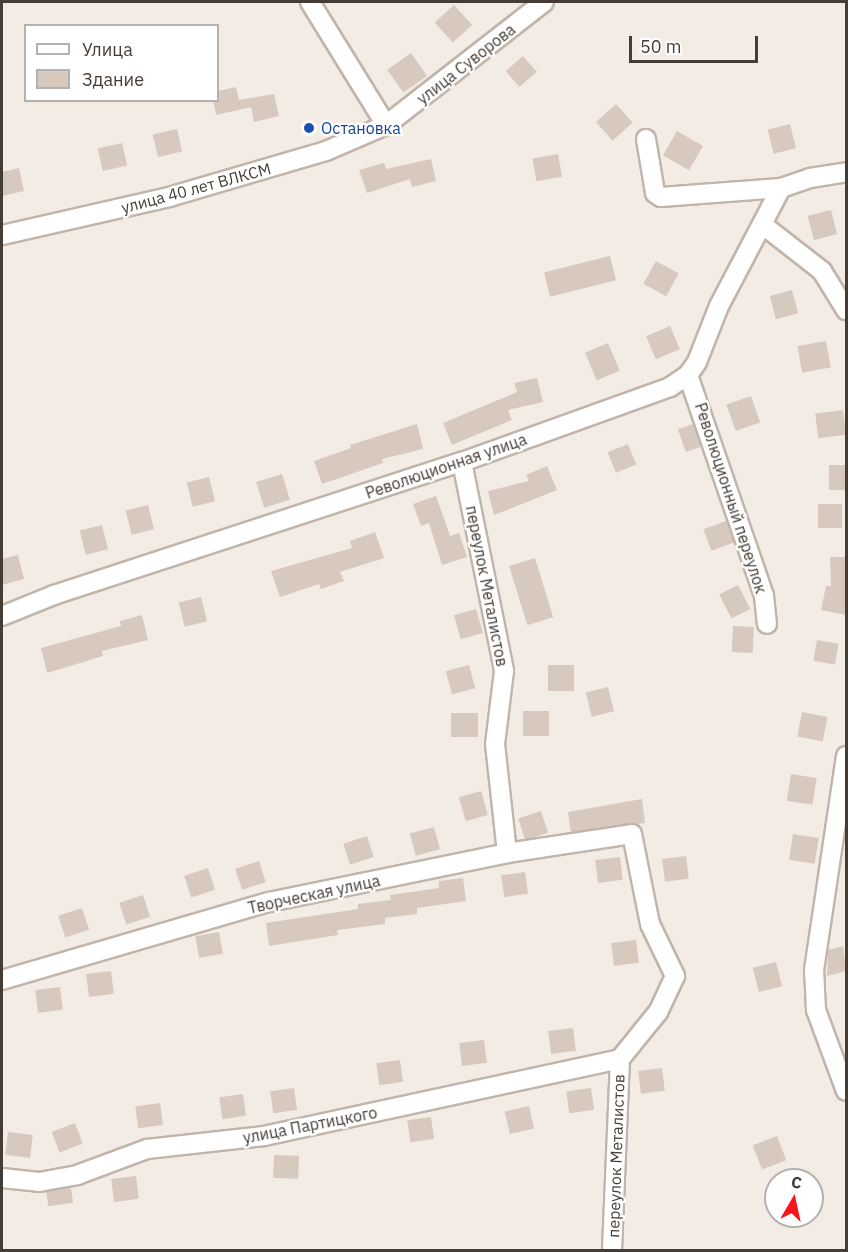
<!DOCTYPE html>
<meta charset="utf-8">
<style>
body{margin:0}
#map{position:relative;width:848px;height:1252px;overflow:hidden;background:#f3ece5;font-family:"IBM Plex Sans",sans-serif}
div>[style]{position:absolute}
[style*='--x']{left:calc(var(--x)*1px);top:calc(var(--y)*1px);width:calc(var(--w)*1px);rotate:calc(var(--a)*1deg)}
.building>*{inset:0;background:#d7c9be;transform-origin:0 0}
.roads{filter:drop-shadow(2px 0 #c1b5ab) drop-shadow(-2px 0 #c1b5ab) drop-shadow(0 2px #c1b5ab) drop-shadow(0 -2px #c1b5ab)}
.minor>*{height:18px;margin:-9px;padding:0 9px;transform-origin:9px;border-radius:9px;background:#fff}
.dots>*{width:16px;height:16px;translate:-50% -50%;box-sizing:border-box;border:3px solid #fff;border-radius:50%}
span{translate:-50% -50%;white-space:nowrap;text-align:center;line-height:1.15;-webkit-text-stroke:4.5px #fff;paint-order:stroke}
.street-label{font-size:16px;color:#453c35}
.transit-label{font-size:16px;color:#164399}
.left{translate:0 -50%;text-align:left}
.frame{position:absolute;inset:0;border:3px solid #453c35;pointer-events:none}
.legend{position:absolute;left:24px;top:24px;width:195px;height:78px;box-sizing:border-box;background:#fff;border:2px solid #b5b1ae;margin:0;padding:8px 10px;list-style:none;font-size:18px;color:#453c35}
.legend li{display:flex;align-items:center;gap:12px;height:30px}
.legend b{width:30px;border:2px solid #b5b1ae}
.north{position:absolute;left:764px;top:1168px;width:60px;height:60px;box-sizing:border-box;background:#fff;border:2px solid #b5b1ae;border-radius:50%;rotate:9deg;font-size:16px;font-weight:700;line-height:24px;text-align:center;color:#453c35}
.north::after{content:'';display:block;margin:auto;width:21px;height:27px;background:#f9161b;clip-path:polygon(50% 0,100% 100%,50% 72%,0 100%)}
.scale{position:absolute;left:629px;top:36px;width:129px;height:27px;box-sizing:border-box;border:3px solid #453c35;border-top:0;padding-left:8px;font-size:18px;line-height:21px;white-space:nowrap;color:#453c35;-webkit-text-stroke:4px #fff;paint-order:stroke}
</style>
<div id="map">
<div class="building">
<div style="left:454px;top:5px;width:27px;height:26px;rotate:48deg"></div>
<div style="left:411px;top:53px;width:28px;height:29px;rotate:55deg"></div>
<div style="left:523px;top:56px;width:21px;height:23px;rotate:49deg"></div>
<div style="clip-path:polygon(236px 87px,239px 100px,274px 94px,279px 116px,254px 122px,251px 107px,216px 115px,213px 100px,218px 100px,218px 91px)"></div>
<div style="left:616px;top:104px;width:25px;height:27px;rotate:48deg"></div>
<div style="left:790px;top:124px;width:25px;height:23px;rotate:76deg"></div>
<div style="left:177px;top:129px;width:23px;height:25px;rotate:77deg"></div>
<div style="left:677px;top:131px;width:30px;height:28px;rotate:30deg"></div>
<div style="left:122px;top:143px;width:23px;height:25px;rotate:77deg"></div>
<div style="left:558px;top:154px;width:23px;height:26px;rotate:80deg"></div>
<div style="clip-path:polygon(431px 159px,436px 181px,412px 187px,410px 179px,367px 193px,359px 170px,384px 163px,386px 169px)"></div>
<div style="clip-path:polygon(19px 168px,24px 191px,2px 196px,2px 172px)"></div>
<div style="left:831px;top:210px;width:25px;height:24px;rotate:76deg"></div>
<div style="left:610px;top:256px;width:25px;height:68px;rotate:76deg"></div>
<div style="left:656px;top:261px;width:26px;height:26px;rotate:29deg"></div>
<div style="left:792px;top:290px;width:24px;height:23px;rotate:75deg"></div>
<div style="left:670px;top:326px;width:25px;height:26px;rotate:67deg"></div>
<div style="left:826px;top:341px;width:27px;height:29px;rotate:80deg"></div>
<div style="left:608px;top:343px;width:30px;height:25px;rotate:67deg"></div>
<div style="clip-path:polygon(537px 378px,543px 402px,508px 410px,512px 420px,452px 445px,443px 423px,517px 392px,514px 383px)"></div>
<div style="left:751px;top:396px;width:28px;height:26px;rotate:71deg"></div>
<div style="left:843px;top:410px;width:25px;height:28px;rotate:83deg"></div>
<div style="clip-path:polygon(417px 424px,423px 449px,382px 459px,383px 463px,322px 484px,314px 461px,351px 448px,350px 445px)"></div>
<div style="left:693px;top:424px;width:24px;height:16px;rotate:71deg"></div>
<div style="left:628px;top:444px;width:22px;height:22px;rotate:68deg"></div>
<div style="left:829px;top:465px;width:17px;height:25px"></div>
<div style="clip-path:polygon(547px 466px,557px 490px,494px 515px,488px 491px,529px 481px,526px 475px)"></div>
<div style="left:282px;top:474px;width:27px;height:27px;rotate:73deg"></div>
<div style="left:209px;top:477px;width:25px;height:23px;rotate:76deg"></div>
<div style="clip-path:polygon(436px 496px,450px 536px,459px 533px,467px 557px,442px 565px,429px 523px,421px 526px,413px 504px)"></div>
<div style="left:818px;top:504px;width:24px;height:24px"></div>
<div style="left:148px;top:505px;width:25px;height:23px;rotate:76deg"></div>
<div style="left:726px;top:521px;width:23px;height:24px;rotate:70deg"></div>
<div style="left:102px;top:525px;width:25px;height:23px;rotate:76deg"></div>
<div style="clip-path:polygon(375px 532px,384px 558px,340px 572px,344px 581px,321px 589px,319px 584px,280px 597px,271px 571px,352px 548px,350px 541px)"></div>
<div style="clip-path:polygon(18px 555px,24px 579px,2px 585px,2px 559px)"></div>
<div style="clip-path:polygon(830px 557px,846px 557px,846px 615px,821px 610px,826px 586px,831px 586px)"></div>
<div style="left:535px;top:558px;width:62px;height:27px;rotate:73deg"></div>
<div style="left:738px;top:585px;width:27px;height:21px;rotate:63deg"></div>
<div style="left:201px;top:597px;width:25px;height:23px;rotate:76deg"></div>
<div style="left:476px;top:609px;width:25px;height:23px;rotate:74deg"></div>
<div style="clip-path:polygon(142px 615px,148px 640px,102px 651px,103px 656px,47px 673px,41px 648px,121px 626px,120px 621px)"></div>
<div style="left:733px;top:626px;width:21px;height:26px;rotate:3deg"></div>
<div style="left:817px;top:640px;width:22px;height:21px;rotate:10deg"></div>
<div style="left:469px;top:665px;width:24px;height:24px;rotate:75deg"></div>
<div style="left:548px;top:665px;width:26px;height:26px"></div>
<div style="left:608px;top:687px;width:25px;height:23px;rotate:76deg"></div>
<div style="left:523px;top:711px;width:26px;height:25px"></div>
<div style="left:802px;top:712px;width:26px;height:25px;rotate:11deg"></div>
<div style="left:451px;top:713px;width:27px;height:24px"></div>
<div style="left:791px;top:774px;width:26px;height:27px;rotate:9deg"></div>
<div style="left:481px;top:791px;width:25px;height:23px;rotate:74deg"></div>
<div style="clip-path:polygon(642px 799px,645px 823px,571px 832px,568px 812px)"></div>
<div style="left:541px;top:811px;width:23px;height:24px;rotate:72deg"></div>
<div style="left:434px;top:827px;width:23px;height:25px;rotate:75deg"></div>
<div style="left:793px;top:834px;width:26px;height:26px;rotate:9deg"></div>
<div style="left:367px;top:836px;width:22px;height:25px;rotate:72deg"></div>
<div style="left:686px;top:856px;width:23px;height:24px;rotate:83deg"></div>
<div style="left:620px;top:857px;width:23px;height:25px;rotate:83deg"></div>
<div style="left:259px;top:861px;width:22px;height:25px;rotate:72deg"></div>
<div style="left:208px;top:868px;width:23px;height:25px;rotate:72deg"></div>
<div style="left:525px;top:872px;width:22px;height:24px;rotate:82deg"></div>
<div style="clip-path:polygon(463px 878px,466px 901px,417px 908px,417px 914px,385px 918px,385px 924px,337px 930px,338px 935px,269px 946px,266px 923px,358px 909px,358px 904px,391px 900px,390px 895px,439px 888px,439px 881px)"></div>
<div style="left:143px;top:895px;width:23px;height:25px;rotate:72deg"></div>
<div style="left:82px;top:908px;width:23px;height:25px;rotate:72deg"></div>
<div style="left:219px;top:932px;width:22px;height:24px;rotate:80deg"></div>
<div style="left:636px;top:940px;width:23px;height:25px;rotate:83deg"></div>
<div style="clip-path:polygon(843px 946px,846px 971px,827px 976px,828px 950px)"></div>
<div style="left:776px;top:962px;width:25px;height:24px;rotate:76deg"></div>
<div style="left:111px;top:971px;width:23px;height:25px;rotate:83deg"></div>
<div style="left:60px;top:987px;width:23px;height:25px;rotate:83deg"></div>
<div style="left:573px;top:1028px;width:23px;height:25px;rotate:83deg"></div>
<div style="left:484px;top:1040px;width:23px;height:25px;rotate:83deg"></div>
<div style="left:400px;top:1060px;width:22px;height:24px;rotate:82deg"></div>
<div style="left:662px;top:1068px;width:23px;height:24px;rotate:83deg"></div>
<div style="left:294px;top:1088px;width:22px;height:24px;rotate:82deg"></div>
<div style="left:591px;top:1088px;width:22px;height:25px;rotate:82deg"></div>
<div style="left:243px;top:1094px;width:22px;height:24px;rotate:82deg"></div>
<div style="left:160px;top:1103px;width:22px;height:25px;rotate:82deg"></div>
<div style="left:529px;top:1106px;width:23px;height:25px;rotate:77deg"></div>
<div style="left:431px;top:1117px;width:22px;height:24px;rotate:82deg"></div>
<div style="left:75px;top:1123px;width:22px;height:25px;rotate:69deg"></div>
<div style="left:8px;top:1132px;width:25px;height:23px;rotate:7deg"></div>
<div style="left:777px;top:1136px;width:26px;height:26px;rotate:69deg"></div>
<div style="left:274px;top:1155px;width:25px;height:23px;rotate:2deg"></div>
<div style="left:136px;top:1176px;width:23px;height:25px;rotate:83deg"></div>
<div style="left:71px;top:1188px;width:15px;height:25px;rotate:82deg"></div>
</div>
<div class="roads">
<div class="minor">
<div style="--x:310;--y:2;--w:145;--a:58.3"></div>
<div style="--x:646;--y:139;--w:55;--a:80.5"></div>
<div style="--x:655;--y:193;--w:7;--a:34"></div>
<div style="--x:661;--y:197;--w:120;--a:-4.3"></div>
<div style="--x:781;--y:188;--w:31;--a:-19"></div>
<div style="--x:810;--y:178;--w:36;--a:-9"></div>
<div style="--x:763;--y:225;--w:75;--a:37.9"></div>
<div style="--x:822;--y:271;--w:46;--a:58.4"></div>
<div style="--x:2;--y:235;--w:171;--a:-12.8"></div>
<div style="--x:169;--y:197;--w:164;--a:-16.3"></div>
<div style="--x:326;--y:151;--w:65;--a:-23.4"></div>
<div style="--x:386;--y:125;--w:200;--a:-37.9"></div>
<div style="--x:688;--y:375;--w:234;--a:71"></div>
<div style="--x:764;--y:596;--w:28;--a:84"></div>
<div style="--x:462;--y:462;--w:213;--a:78.6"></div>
<div style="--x:504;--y:671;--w:74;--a:97"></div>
<div style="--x:495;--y:744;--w:110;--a:83.7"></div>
<div style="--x:2;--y:616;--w:56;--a:-22"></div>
<div style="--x:54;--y:595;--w:429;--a:-18.1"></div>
<div style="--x:462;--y:462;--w:221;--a:-19.8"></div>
<div style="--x:670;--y:387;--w:22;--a:-34"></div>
<div style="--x:688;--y:375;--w:16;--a:-55"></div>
<div style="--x:697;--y:362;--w:60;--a:-68.6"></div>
<div style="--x:719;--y:306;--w:133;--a:-62.3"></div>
<div style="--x:846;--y:756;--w:215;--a:98.5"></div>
<div style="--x:814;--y:969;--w:41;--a:87.2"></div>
<div style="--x:816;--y:1010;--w:86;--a:69.7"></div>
<div style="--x:2;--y:980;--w:278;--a:-16.3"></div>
<div style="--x:269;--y:902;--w:243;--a:-11.6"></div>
<div style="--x:507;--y:853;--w:126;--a:-8.6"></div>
<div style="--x:632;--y:834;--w:92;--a:78.7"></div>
<div style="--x:650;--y:924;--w:58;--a:64.3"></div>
<div style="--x:675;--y:976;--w:40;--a:115"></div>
<div style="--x:658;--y:1012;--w:60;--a:129"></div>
<div style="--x:620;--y:1059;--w:191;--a:92.4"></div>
<div style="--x:2;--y:1178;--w:37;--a:6"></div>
<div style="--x:39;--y:1182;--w:39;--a:-10"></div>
<div style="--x:77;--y:1175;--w:75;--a:-20.4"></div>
<div style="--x:147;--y:1149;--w:118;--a:-6.3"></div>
<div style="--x:264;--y:1136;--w:364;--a:-12.2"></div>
</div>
</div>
<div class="dots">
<div style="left:309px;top:128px;background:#1a4fb4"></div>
</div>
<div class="street-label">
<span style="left:466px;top:64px;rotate:-38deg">улица Суворова</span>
<span style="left:196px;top:188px;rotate:-15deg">улица 40 лет ВЛКСМ</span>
<span style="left:446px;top:466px;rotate:-19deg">Революционная улица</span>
<span style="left:731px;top:498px;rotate:72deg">Революционный переулок</span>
<span style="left:487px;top:586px;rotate:79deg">переулок Металистов</span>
<span style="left:314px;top:894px;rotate:-12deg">Творческая улица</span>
<span style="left:310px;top:1125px;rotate:-11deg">улица Партицкого</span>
<span style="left:616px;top:1156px;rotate:-88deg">переулок Металистов</span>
</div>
<div class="transit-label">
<span class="left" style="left:321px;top:128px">Остановка</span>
</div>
<div class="frame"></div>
<ul class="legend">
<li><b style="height:8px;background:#fff"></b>Улица</li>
<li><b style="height:16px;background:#d7c9be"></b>Здание</li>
</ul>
<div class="north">С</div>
<div class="scale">50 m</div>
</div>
